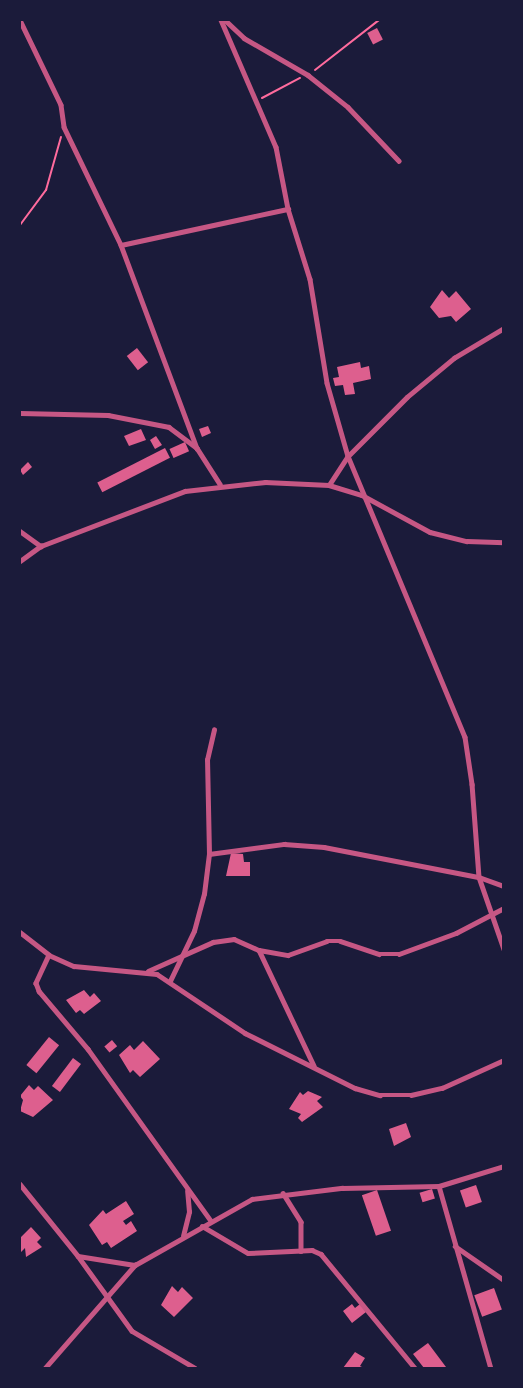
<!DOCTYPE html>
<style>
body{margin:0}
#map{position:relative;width:523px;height:1388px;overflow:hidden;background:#1b1b3a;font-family:"Varela Round",sans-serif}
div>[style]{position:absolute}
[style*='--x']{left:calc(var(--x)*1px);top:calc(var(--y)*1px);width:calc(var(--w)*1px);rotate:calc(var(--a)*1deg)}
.building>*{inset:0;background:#dd5f8e;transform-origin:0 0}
.path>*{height:2px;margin:-1px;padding:0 1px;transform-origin:1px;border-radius:1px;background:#ff6b9d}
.minor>*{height:4.5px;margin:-2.25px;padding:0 2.25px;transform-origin:2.25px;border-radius:2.25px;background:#c65784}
span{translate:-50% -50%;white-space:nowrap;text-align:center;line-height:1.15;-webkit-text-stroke:6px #1b1b3a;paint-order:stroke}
.frame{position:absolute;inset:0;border:21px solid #1b1b3a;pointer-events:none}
</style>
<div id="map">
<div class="building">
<div style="left:377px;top:28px;width:13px;height:11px;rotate:63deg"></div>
<div style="clip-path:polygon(442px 290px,449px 298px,456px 291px,471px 309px,456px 322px,451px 316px,439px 318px,430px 307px)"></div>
<div style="left:137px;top:348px;width:18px;height:13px;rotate:52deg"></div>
<div style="clip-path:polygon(360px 362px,361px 368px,369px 366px,371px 379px,353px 383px,355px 394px,345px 395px,343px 385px,335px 386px,333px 378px,339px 377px,337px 367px)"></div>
<div style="clip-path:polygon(208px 426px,211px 433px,202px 437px,199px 429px)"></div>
<div style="clip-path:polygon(141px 429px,146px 440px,129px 446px,124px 436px)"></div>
<div style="clip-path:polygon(156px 436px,162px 445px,155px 449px,150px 440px)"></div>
<div style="left:185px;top:442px;width:10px;height:17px;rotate:66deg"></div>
<div style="left:165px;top:448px;width:11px;height:76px;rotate:63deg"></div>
<div style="clip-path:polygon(28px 462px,32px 467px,23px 475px,20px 470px)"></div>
<div style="clip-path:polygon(231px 853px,243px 854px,244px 862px,250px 862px,250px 876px,226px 876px)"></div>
<div style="clip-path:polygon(84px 990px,90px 997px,94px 993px,101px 1001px,84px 1014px,80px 1010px,76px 1013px,66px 1000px)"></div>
<div style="left:49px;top:1037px;width:13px;height:36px;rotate:39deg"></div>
<div style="left:112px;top:1040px;width:8px;height:10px;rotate:50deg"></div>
<div style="clip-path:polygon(143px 1041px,160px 1059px,140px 1077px,133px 1070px,130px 1073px,119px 1055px,130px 1045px,134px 1050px)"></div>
<div style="left:73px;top:1058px;width:10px;height:35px;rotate:37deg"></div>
<div style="clip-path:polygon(29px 1085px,34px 1090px,38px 1086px,53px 1100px,33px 1117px,20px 1111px,23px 1100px,20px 1096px)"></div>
<div style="clip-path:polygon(308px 1091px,322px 1097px,317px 1101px,323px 1107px,302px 1122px,298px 1118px,301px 1114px,289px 1109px,300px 1092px,303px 1095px)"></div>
<div style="clip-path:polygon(406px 1123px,411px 1137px,394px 1146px,389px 1129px)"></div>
<div style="left:476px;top:1185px;width:18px;height:17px;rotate:71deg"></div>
<div style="left:432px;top:1189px;width:10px;height:13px;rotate:73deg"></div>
<div style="left:377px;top:1190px;width:43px;height:16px;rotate:71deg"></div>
<div style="clip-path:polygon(126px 1201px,134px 1214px,123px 1221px,126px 1225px,131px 1221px,137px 1231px,111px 1248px,107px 1242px,102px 1245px,89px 1225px,103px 1210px,106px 1214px)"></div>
<div style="clip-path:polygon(31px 1227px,41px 1238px,37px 1242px,42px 1247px,26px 1257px,25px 1248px,20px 1253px,20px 1238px)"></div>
<div style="clip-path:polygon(172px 1286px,178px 1292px,182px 1287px,193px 1298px,174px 1317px,161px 1305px)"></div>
<div style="left:494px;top:1288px;width:23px;height:21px;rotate:70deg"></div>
<div style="clip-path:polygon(352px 1304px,355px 1308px,360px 1304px,366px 1312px,352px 1323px,343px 1311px)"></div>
<div style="clip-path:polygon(428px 1343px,446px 1367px,444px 1368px,424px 1368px,413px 1354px)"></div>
<div style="clip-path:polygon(355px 1352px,365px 1358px,360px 1366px,364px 1368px,343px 1368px)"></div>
</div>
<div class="path">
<div style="--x:315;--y:70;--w:81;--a:-38"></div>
<div style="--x:262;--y:98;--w:43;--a:-27.8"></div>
<div style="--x:20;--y:225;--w:44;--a:-53.4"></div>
<div style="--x:46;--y:190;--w:55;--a:-74.2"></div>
</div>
<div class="minor">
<div style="--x:20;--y:20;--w:94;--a:64.2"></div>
<div style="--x:61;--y:105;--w:22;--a:82"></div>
<div style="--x:64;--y:127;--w:131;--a:64.2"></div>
<div style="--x:121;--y:245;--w:217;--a:69.5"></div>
<div style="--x:221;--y:20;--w:138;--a:66.6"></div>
<div style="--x:276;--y:147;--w:63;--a:79"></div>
<div style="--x:288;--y:209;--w:73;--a:72.6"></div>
<div style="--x:310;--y:279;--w:105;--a:80.7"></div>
<div style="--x:327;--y:383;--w:76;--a:74"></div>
<div style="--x:348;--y:456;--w:304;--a:67.4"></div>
<div style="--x:465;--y:737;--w:48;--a:81.5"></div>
<div style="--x:472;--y:784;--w:93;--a:85.7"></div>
<div style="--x:479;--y:877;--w:76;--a:70.9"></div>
<div style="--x:225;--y:20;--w:26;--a:43"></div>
<div style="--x:244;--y:38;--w:74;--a:30"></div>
<div style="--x:308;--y:75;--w:51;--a:38.7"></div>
<div style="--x:348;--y:107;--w:74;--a:46.6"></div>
<div style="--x:121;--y:245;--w:171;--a:-12.2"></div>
<div style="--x:20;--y:413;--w:88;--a:1.3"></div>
<div style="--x:108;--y:415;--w:62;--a:11.1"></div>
<div style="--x:169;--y:427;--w:35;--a:37"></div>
<div style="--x:197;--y:448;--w:43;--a:57.4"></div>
<div style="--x:329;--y:485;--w:35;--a:-57"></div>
<div style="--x:348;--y:456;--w:83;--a:-45"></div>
<div style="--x:407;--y:397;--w:61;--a:-39.7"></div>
<div style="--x:454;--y:358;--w:58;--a:-31"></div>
<div style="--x:20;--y:531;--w:26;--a:36"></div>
<div style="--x:20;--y:561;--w:26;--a:-36"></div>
<div style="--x:41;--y:546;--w:154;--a:-20.9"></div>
<div style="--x:185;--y:491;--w:81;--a:-6.4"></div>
<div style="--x:265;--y:482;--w:64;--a:2.7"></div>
<div style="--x:329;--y:485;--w:34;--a:17"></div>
<div style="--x:362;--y:495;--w:77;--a:28.6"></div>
<div style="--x:430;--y:532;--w:38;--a:14"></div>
<div style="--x:467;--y:541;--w:37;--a:2"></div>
<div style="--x:209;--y:854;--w:76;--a:-7.6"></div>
<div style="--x:284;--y:844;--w:40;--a:4.3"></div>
<div style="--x:324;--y:847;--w:158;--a:11"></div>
<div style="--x:479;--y:877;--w:27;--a:20"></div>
<div style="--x:20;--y:932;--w:37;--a:38"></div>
<div style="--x:49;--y:955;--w:27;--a:24"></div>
<div style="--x:74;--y:966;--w:83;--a:5.5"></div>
<div style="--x:157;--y:974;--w:106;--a:33.8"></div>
<div style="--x:245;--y:1033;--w:123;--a:26.6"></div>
<div style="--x:355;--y:1088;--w:26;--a:16"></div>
<div style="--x:380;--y:1095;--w:31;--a:0"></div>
<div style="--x:411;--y:1095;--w:32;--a:-13"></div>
<div style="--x:442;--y:1088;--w:68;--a:-24.3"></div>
<div style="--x:259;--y:950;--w:128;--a:64.6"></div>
<div style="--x:49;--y:955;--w:31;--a:115"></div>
<div style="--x:36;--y:983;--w:9;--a:69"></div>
<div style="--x:39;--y:991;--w:76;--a:49.8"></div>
<div style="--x:88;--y:1049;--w:211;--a:54.4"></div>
<div style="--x:148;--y:971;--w:71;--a:-24"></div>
<div style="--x:213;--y:942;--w:21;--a:-8"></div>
<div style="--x:234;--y:939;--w:27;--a:24"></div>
<div style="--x:259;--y:950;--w:29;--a:10"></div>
<div style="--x:288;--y:955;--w:41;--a:-19.7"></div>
<div style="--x:327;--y:941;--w:13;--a:0"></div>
<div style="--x:340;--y:941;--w:41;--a:18.4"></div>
<div style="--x:379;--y:954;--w:20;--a:0"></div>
<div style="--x:399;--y:954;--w:61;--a:-20.2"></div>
<div style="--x:456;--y:933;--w:54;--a:-27.5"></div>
<div style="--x:170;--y:981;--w:55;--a:-64.4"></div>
<div style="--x:194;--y:931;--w:38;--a:-75"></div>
<div style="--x:204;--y:894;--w:40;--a:-82.9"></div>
<div style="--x:209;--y:854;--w:94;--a:-91.2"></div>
<div style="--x:207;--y:760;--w:31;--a:-77"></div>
<div style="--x:20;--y:1184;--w:92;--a:51.1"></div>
<div style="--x:78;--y:1256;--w:92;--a:54.2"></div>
<div style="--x:132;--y:1331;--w:73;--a:30.4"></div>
<div style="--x:439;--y:1186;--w:189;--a:74.1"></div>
<div style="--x:283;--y:1193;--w:34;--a:58"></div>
<div style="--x:301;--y:1222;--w:29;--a:90"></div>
<div style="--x:202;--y:1226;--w:53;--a:30.4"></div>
<div style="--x:248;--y:1253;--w:64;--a:-2.7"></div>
<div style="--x:312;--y:1250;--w:10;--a:24"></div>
<div style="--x:321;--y:1254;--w:148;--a:50.5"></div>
<div style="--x:183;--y:1236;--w:25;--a:-76"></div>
<div style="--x:189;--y:1212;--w:21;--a:-95"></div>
<div style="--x:455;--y:1246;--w:60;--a:34.8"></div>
<div style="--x:78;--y:1256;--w:57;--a:9.1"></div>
<div style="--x:45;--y:1368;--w:137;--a:-48.9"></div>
<div style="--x:135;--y:1265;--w:134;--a:-29.4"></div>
<div style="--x:252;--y:1199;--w:91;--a:-7"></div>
<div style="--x:342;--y:1188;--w:97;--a:-1.2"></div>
<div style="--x:439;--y:1186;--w:68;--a:-17.1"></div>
</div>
<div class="frame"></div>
</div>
